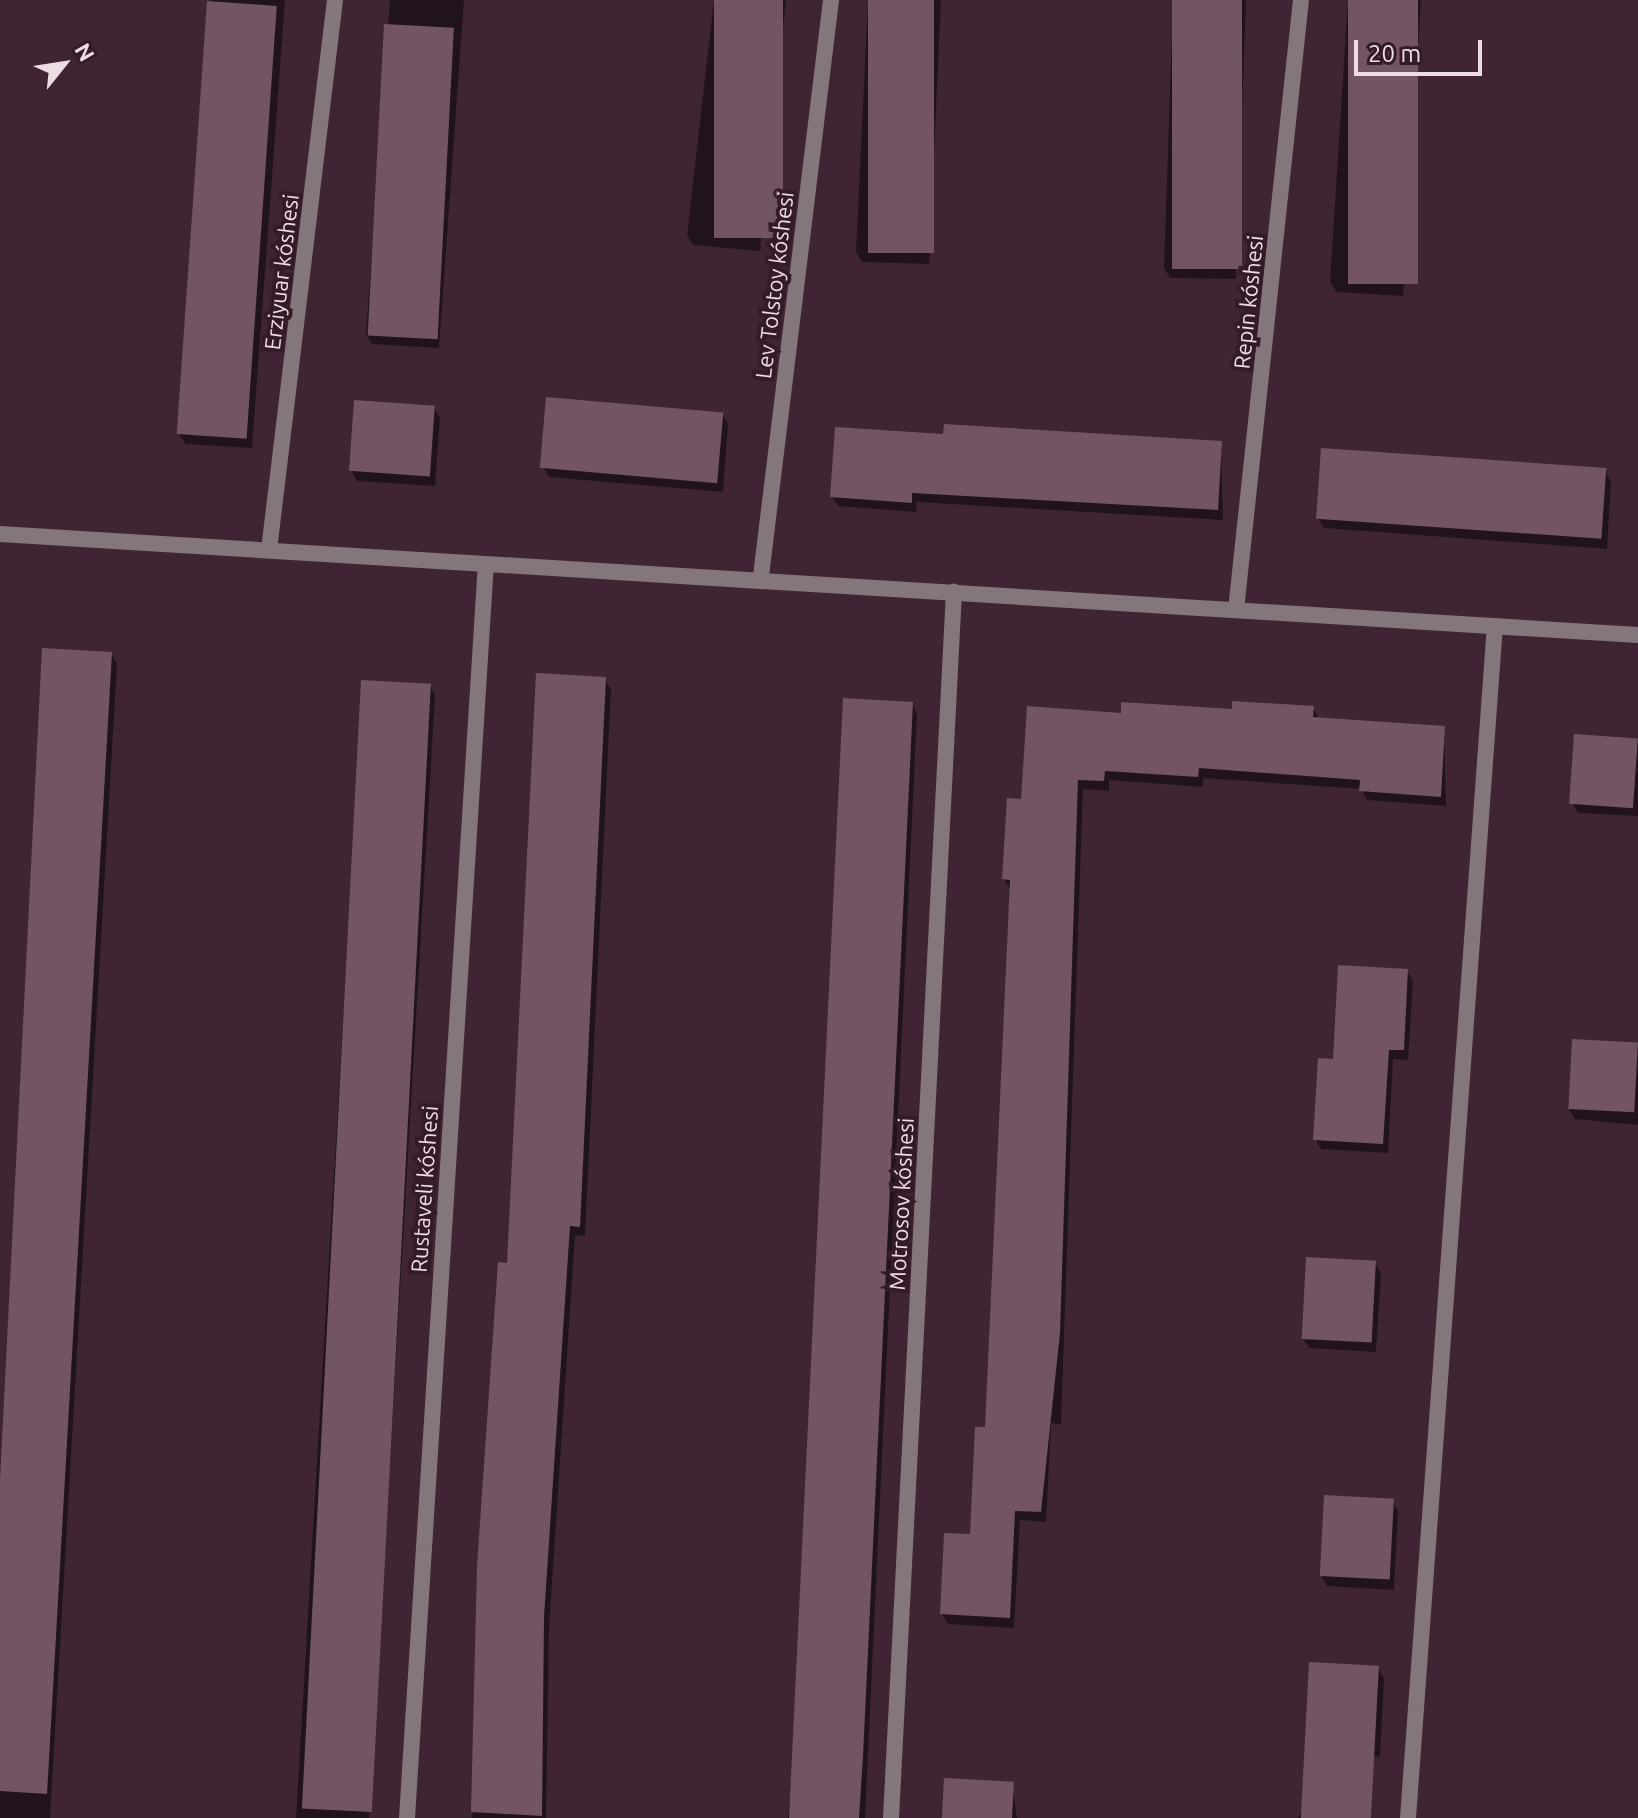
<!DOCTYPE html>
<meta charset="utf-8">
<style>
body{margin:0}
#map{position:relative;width:1638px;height:1818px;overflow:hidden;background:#3f2533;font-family:Ubuntu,sans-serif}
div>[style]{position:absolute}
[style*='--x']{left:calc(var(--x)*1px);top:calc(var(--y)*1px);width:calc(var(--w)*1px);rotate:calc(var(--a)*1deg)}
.shadow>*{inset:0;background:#0007}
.building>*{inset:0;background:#725464;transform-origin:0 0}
.minor>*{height:16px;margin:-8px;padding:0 8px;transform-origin:8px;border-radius:8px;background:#84767d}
span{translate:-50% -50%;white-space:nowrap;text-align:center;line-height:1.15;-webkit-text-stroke:8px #341b29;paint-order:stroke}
.street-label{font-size:22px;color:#eedce5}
.north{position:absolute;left:24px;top:24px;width:80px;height:80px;-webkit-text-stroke:6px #341b29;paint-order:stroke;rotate:60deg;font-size:22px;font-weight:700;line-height:32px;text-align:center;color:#eedce5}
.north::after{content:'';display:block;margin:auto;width:28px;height:36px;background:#eedce5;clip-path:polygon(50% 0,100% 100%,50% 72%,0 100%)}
.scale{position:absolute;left:1354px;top:40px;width:128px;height:36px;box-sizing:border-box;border:4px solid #eedce5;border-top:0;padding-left:10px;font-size:24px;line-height:28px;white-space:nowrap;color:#eedce5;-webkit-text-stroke:6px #341b29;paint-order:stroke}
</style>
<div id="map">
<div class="shadow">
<div style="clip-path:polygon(212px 0,285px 0,252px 448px,185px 444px,179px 434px)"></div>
<div style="clip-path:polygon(390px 0,464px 0,439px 348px,372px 344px,366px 334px)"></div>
<div style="clip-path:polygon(714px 0,786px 0,760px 251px,693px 245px,687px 235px)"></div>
<div style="clip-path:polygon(868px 0,941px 0,929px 264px,862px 262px,856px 252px)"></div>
<div style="clip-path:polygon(1173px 0,1246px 0,1236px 279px,1170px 278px,1164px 268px)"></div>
<div style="clip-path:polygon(1348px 0,1421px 0,1403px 296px,1336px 292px,1330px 282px)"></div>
<div style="clip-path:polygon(434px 408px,440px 418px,435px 486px,357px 481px,351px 470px)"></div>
<div style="clip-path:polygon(722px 414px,728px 424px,723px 492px,549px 477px,543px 467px)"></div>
<div style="clip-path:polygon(945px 436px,1221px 442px,1223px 520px,917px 502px,916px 512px,838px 506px,832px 496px)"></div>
<div style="clip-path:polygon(1605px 471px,1611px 481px,1607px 549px,1324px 528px,1318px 518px)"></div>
<div style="clip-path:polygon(111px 654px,117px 664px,50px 1818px,0 1818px,0 1507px)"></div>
<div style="clip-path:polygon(605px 679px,611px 689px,585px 1236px,575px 1235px,549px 1628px,546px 1818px,472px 1818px,509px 1265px)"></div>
<div style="clip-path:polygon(363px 682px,430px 686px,435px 696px,369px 1818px,296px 1818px)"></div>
<div style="clip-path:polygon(912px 704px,917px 714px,865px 1818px,788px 1818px)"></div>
<div style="clip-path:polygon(1313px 708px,1319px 719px,1444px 728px,1446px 806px,1367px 800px,1361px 789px,1203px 778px,1203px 787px,1109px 780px,1109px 791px,1083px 789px,1061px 1424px,1051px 1423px,1046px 1522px,1020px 1520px,1014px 1628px,948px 1624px,942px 1614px,971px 1536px,987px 1430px,1010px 889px,1004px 879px,1023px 801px,1122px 715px)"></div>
<div style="clip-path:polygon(1638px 739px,1638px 816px,1578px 813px,1572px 803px)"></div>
<div style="clip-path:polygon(1407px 971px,1413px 981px,1408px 1060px,1393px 1059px,1388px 1153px,1321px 1149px,1315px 1139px,1335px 1061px)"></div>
<div style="clip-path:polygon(1638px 1047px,1638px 1125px,1575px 1119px,1569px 1109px)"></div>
<div style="clip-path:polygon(1375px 1263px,1381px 1273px,1376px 1352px,1309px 1348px,1303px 1338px)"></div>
<div style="clip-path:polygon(1392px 1501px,1398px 1511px,1394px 1590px,1327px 1586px,1321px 1576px)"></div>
<div style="clip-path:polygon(1378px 1668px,1384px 1678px,1380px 1757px,1373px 1756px,1370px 1818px,1298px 1818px)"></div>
<div style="clip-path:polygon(1012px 1784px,1017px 1818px,943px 1818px)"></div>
</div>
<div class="building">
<div style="left:714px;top:0;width:69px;height:238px"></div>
<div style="left:868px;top:0;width:66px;height:253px"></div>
<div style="left:1172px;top:0;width:70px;height:269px"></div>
<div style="left:1348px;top:0;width:70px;height:284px"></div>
<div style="left:207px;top:1px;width:70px;height:434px;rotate:4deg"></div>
<div style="left:384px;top:24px;width:70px;height:312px;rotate:3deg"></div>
<div style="left:546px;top:397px;width:178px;height:71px;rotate:5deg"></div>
<div style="left:354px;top:400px;width:81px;height:71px;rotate:4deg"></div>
<div style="clip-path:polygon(944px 424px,1222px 441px,1218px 510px,912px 493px,912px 503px,830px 497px,835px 427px,943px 434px)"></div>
<div style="left:1321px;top:448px;width:286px;height:71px;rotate:4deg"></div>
<div style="clip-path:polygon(42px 648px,112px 652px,47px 1794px,0 1791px,0 1480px)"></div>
<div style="clip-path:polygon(536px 673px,606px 677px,580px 1227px,570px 1226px,544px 1617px,542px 1816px,471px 1812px,477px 1566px,498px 1262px,507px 1263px)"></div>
<div style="left:361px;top:680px;width:70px;height:1130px;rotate:3deg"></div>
<div style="clip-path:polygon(843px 698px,913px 702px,863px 1756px,859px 1818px,789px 1818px)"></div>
<div style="clip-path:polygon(1232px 701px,1314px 706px,1313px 717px,1445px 726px,1441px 797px,1359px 791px,1360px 780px,1199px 768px,1198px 777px,1105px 771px,1104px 781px,1078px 780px,1060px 1333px,1041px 1512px,1015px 1511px,1010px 1618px,940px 1614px,944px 1533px,970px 1534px,975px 1427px,985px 1427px,1010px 880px,1002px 879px,1007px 798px,1021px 799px,1027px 706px,1121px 713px,1121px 702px,1232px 709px)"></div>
<div style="left:1574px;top:734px;width:64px;height:70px;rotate:4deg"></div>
<div style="clip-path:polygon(1338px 965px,1408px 969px,1404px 1050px,1389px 1050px,1383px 1144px,1313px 1140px,1318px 1058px,1333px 1059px)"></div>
<div style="left:1572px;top:1039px;width:66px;height:70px;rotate:3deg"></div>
<div style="left:1306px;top:1257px;width:70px;height:82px;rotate:3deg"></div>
<div style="left:1324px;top:1495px;width:70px;height:81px;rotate:3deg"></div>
<div style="left:1309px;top:1662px;width:70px;height:157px;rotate:3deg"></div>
<div style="left:944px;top:1778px;width:70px;height:40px;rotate:3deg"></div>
</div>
<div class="minor">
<div style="--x:0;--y:534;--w:1641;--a:3.53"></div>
<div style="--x:269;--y:550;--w:554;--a:-83.16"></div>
<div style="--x:761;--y:576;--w:580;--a:-83.07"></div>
<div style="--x:1236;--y:610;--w:613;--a:-83.92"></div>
<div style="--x:407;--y:1818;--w:1256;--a:-86.4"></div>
<div style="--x:891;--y:1818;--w:1228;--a:-87.06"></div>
<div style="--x:1408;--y:1818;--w:1195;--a:-85.83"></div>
</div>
<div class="street-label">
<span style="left:281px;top:272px;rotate:-83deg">Erziyuar kóshesi</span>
<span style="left:774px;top:285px;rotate:-83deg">Lev Tolstoy kóshesi</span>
<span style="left:1248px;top:302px;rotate:-84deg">Repin kóshesi</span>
<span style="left:424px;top:1189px;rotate:-86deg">Rustaveli kóshesi</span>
<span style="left:901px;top:1204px;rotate:-87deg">Motrosov kóshesi</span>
</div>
<div class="north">N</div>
<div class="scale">20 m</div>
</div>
